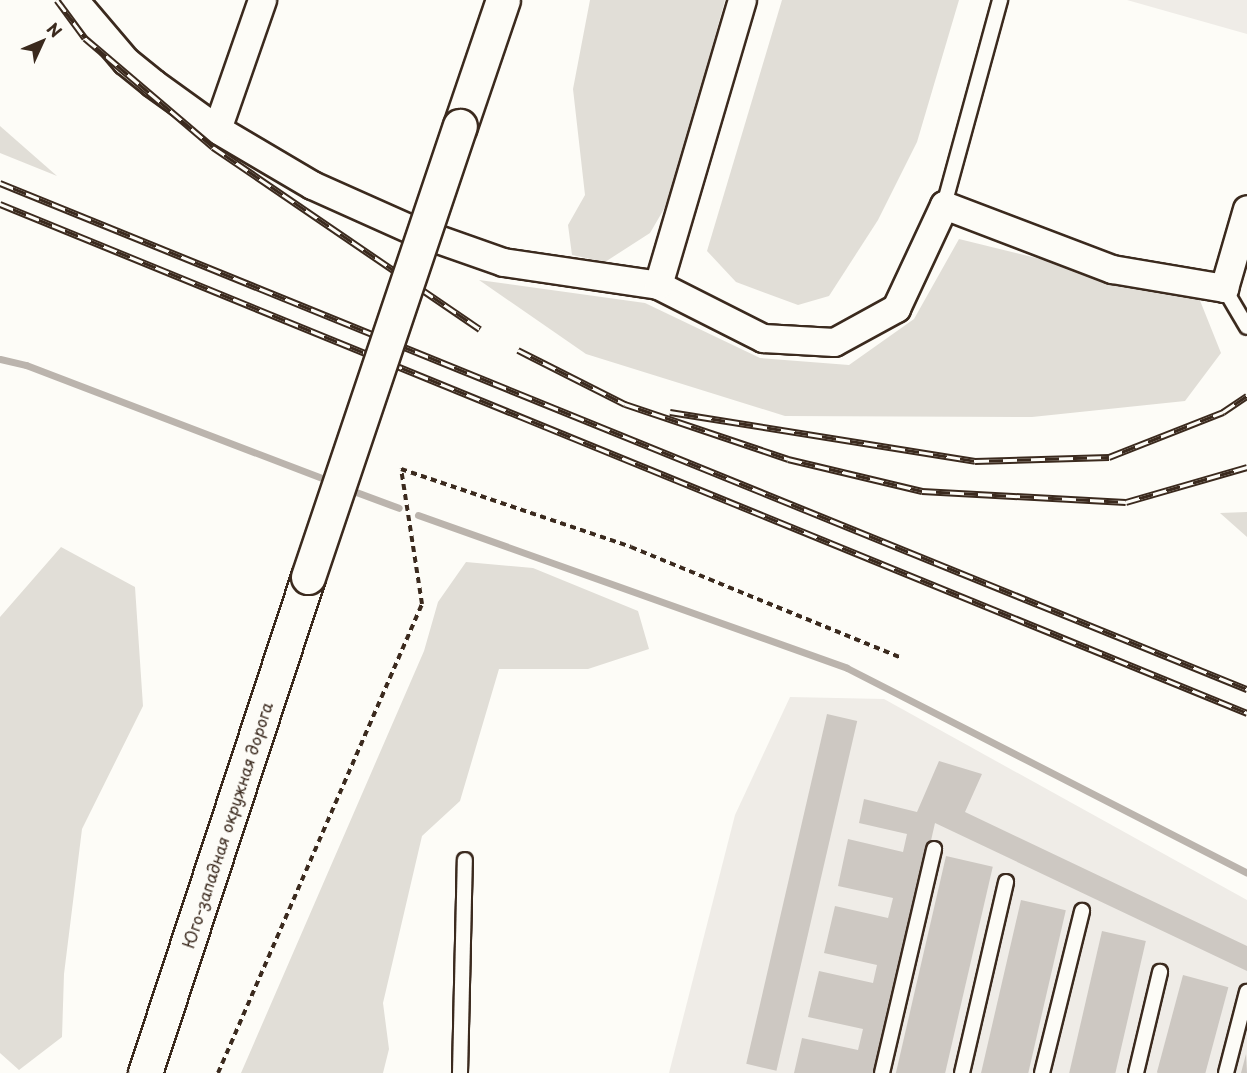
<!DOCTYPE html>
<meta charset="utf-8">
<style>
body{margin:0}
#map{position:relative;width:1247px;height:1073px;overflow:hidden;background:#fdfcf7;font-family:"Playpen Sans",sans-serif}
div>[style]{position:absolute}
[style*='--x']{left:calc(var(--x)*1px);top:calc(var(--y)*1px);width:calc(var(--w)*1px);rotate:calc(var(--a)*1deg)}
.built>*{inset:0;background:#efece7}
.green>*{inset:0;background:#e1ded7}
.stream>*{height:7px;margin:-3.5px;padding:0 3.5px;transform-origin:3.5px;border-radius:3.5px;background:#bbb4ad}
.building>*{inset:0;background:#cdc8c2;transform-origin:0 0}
.path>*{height:4px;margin-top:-2px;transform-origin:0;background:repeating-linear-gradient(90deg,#3b2a1e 0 6px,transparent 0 10.5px)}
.roads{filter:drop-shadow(2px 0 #3b2a1e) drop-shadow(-2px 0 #3b2a1e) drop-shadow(0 2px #3b2a1e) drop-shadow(0 -2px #3b2a1e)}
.service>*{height:14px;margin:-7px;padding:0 7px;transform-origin:7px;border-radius:7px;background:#fdfcf7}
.minor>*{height:27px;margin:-13.5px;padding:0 13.5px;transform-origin:13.5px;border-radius:13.5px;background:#fdfcf7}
.trunk>*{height:33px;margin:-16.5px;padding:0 16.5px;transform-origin:16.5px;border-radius:16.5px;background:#fdfcf7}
.rail>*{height:7px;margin-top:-3.5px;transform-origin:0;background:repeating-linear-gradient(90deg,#fdfcf7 0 14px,#3b2a1e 0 28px);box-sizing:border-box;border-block:2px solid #3b2a1e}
.bridges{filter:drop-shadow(2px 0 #3b2a1e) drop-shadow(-2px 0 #3b2a1e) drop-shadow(0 2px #3b2a1e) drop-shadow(0 -2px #3b2a1e)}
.trunk-bridge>*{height:33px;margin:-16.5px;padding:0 16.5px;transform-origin:16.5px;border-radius:16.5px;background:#fdfcf7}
span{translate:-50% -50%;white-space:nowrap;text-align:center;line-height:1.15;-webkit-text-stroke:6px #fdfcf7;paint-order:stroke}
.street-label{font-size:16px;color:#3b2a1e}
.north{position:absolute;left:12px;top:12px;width:60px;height:60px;-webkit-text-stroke:4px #fdfcf7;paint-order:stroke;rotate:46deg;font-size:16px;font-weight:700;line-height:24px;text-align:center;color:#3b2a1e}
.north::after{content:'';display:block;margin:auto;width:21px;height:27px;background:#3b2a1e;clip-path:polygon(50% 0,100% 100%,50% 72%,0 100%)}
</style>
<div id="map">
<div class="built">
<div style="clip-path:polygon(1127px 0,1247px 0,1247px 34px)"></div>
<div style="clip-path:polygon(790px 697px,884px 699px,1247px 900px,1247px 1073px,669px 1073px,735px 815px)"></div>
</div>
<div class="green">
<div style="clip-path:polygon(590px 0,725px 0,678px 172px,664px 209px,650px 233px,605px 262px,572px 255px,568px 225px,585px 195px,573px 89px)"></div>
<div style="clip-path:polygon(782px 0,959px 0,917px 142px,878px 220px,829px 296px,798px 305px,736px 282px,707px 251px)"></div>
<div style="clip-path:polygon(0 126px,57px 176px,0 153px)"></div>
<div style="clip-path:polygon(959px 239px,1199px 298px,1221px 353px,1185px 401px,1032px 417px,785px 416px,586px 354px,479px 280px,645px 303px,760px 358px,849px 365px,914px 319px)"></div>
<div style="clip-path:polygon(1247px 512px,1247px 537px,1220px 513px)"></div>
<div style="clip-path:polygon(61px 547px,135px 587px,143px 706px,82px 829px,64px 974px,62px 1037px,19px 1070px,0 1053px,0 617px)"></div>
<div style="clip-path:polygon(466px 562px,533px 568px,638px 611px,649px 649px,588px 669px,499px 669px,460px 801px,422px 836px,383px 1003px,389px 1049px,383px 1073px,241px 1073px,424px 651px,438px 602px)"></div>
</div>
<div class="stream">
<div style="--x:0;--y:359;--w:27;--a:13"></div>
<div style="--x:26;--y:365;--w:328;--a:20.9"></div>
<div style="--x:348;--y:489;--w:54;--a:20.4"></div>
<div style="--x:418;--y:515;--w:455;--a:19.6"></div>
<div style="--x:847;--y:668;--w:449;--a:27.1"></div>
</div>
<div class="building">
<div style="left:827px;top:714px;width:31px;height:359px;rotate:13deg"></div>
<div style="clip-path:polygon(939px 761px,982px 774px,965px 812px,1247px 946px,1247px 971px,935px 823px,878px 1073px,794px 1073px,802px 1038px,858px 1050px,863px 1029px,808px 1017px,819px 971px,873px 983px,877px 965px,824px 953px,835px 906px,888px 918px,893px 898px,838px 886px,848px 839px,903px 852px,907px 834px,859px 823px,864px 799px,917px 812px)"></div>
<div style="left:946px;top:856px;width:48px;height:223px;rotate:13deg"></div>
<div style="left:1021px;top:900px;width:46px;height:178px;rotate:13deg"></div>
<div style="left:1102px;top:931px;width:45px;height:146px;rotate:13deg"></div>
<div style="left:1183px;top:975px;width:47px;height:101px;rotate:15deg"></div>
<div style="clip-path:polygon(1246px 1054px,1247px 1073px,1241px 1073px)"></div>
</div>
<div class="path">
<div style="--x:218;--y:1073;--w:511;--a:-66.49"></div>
<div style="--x:422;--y:604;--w:137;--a:-98.8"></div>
<div style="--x:401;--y:469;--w:243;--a:18.7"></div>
<div style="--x:631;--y:547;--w:293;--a:22.3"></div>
</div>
<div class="roads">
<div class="service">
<div style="--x:944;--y:205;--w:213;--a:-74.7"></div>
<div style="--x:1224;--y:288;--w:45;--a:59.5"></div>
<div style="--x:460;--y:1073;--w:213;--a:-88.7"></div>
<div style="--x:882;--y:1073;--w:230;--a:-76.9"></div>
<div style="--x:962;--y:1073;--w:196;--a:-77"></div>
<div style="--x:1042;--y:1073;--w:167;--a:-76.1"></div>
<div style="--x:1136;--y:1073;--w:104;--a:-76.6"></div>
<div style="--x:1226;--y:1073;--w:84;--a:-75.5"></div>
</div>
<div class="minor">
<div style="--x:74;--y:0;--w:80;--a:49.6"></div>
<div style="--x:126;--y:61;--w:35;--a:39"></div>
<div style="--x:153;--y:83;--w:79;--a:35.7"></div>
<div style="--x:217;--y:129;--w:110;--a:30.5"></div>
<div style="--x:312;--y:185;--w:113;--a:24.1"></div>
<div style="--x:415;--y:231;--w:93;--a:19.4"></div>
<div style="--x:503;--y:262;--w:157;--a:8.4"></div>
<div style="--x:658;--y:285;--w:118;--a:26.8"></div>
<div style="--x:763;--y:338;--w:71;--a:3.2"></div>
<div style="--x:834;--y:342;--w:71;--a:-28.7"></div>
<div style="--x:896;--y:308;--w:114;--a:-65"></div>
<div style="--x:944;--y:205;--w:180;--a:20.9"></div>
<div style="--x:1112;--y:269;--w:114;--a:9.6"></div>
<div style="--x:1224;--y:288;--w:82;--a:-73.8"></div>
<div style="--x:217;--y:129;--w:137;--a:-70.8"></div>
<div style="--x:658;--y:285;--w:297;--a:-73.6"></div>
</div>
<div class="trunk">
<div style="--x:460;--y:126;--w:133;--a:-71.2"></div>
<div style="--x:145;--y:1073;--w:522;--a:-71.81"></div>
</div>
</div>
<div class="rail">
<div style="--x:57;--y:0;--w:47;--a:53.6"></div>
<div style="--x:85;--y:38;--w:168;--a:40.4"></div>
<div style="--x:213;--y:147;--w:323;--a:34.3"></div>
<div style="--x:0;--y:183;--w:1346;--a:22.09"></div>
<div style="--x:0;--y:204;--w:1347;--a:22.2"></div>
<div style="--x:518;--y:350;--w:120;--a:26.8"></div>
<div style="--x:625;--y:404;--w:172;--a:18.6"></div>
<div style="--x:788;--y:459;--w:138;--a:13.4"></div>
<div style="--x:922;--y:491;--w:204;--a:3.1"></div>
<div style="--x:1126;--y:502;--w:126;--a:-16.1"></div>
<div style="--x:670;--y:412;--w:309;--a:9.1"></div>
<div style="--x:975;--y:461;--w:134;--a:-1.7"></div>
<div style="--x:1109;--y:457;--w:123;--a:-21.5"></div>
<div style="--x:1223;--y:412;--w:29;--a:-34"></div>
</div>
<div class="bridges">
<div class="trunk-bridge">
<div style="--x:308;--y:577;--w:476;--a:-71.4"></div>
</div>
</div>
<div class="street-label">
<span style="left:227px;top:825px;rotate:-72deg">Юго-западная окружная дорога</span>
</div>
<div class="north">N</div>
</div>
